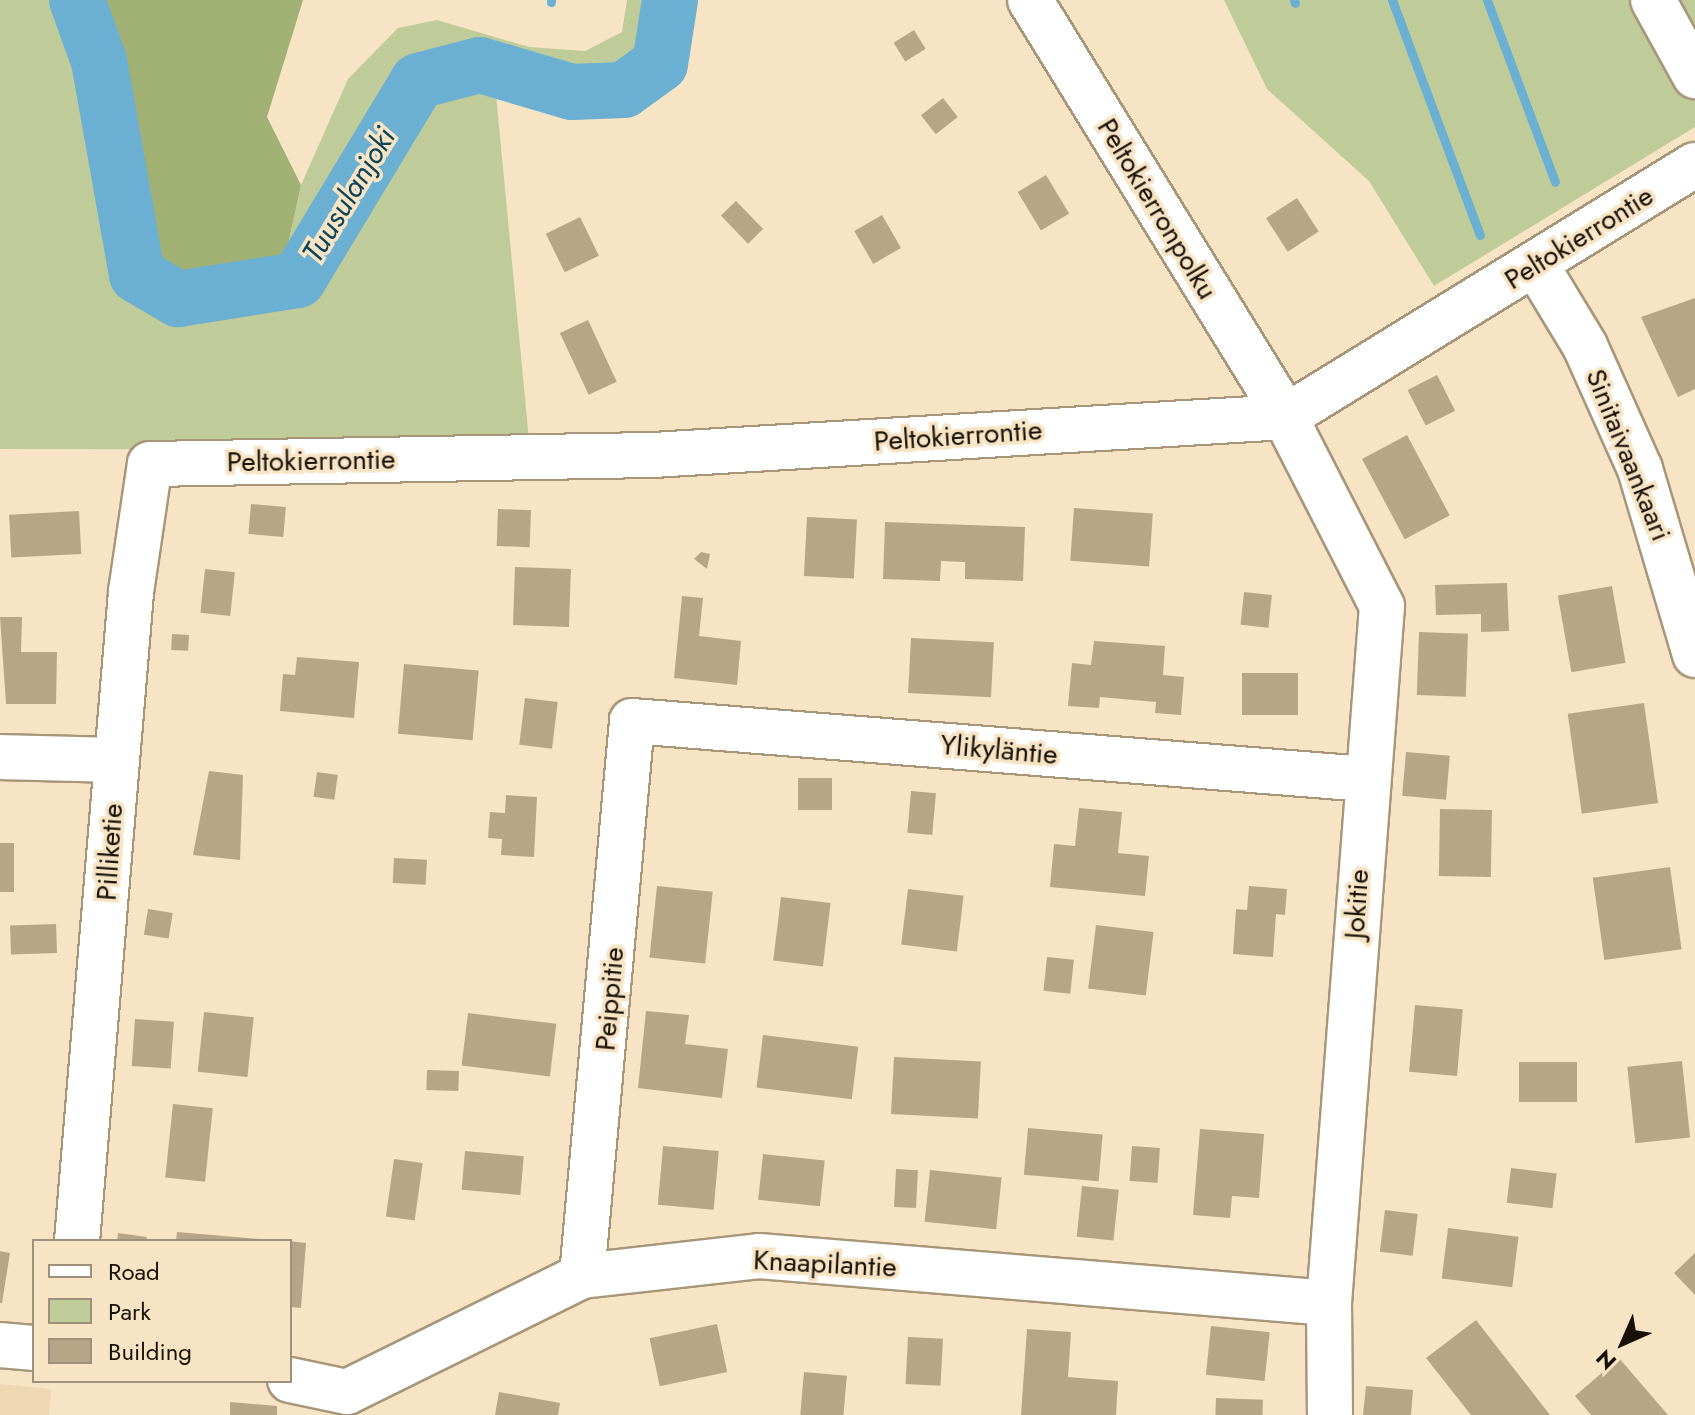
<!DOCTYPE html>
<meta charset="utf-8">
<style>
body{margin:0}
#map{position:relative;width:1695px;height:1415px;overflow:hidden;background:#f7e4c5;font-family:Jost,sans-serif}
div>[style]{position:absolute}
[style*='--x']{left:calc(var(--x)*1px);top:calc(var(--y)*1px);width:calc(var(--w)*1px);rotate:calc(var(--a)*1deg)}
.built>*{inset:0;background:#efd7b2}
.green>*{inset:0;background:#bfcc9a}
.forest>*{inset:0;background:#a1b173}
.stream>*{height:9px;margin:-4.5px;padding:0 4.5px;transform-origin:4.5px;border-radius:4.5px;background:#6bafd2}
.river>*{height:56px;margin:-28px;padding:0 28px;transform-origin:28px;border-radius:28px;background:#6bafd2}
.building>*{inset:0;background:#b7a587;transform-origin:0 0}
.roads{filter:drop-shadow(2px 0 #a89679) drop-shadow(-2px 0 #a89679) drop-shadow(0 2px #a89679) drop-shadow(0 -2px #a89679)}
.minor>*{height:44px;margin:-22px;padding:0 22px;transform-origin:22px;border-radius:22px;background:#fff}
span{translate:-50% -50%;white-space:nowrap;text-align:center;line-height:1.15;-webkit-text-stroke:7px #f7e4c5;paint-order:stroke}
.street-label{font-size:28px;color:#181107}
.water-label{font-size:30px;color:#09445c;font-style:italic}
.legend{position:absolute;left:32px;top:1239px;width:260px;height:144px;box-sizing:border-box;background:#f7e4c5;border:2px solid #9e9079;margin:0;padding:10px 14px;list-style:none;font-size:24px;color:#181107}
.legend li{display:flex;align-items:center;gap:16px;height:40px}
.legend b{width:40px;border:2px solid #9e9079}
.north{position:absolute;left:1583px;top:1303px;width:80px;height:80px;-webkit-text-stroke:6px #f7e4c5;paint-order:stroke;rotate:225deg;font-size:22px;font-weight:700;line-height:32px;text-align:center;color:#181107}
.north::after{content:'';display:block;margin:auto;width:28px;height:36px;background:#181107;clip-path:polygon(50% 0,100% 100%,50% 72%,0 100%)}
</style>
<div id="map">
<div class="built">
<div style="clip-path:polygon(0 1384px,51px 1389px,49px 1415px,0 1415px)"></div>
</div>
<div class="green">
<div style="clip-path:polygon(0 0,96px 0,154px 279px,281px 277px,301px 185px,348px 79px,398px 28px,437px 20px,529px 47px,585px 51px,622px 32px,627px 0,677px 0,665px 68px,621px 99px,494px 74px,530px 450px,0 449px)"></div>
<div style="clip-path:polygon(1224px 0,1695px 0,1695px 127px,1434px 286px,1369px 181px,1267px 89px)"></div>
</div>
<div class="forest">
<div style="clip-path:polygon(96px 0,303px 0,267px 117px,301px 185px,281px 277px,194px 286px,154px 279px)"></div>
</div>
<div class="stream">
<div style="--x:551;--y:0;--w:2;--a:90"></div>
<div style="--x:1294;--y:0;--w:3;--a:72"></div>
<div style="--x:1392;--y:0;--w:251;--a:69.5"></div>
<div style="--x:1487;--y:0;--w:194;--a:69.5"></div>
</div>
<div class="river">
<div style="--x:77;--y:0;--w:65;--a:70.2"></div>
<div style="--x:99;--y:61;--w:217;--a:79.9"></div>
<div style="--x:137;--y:275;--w:48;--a:30.3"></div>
<div style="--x:178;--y:299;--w:121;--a:-9"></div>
<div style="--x:298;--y:280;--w:232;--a:-58.9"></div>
<div style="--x:418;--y:81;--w:64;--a:-14.5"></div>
<div style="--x:480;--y:65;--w:96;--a:16.4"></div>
<div style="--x:572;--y:92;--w:52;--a:-2.2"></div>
<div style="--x:624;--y:90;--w:44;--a:-35.8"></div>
<div style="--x:660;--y:64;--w:65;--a:-81.1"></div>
</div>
<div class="building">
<div style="left:914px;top:30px;width:22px;height:24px;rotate:58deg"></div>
<div style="left:943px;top:98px;width:24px;height:28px;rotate:52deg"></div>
<div style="left:1046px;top:175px;width:45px;height:33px;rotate:59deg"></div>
<div style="left:1297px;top:198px;width:40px;height:37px;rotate:57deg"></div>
<div style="left:736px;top:201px;width:39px;height:21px;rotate:46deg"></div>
<div style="left:882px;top:215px;width:38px;height:32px;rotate:60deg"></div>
<div style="left:580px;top:217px;width:43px;height:38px;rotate:64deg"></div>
<div style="clip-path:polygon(1695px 298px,1695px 389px,1678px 397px,1641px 317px)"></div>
<div style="left:588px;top:320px;width:68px;height:31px;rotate:65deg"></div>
<div style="left:1437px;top:375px;width:40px;height:33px;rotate:63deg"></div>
<div style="left:1407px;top:435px;width:91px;height:51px;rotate:62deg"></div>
<div style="left:251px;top:504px;width:35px;height:30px;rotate:5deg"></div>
<div style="left:1074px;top:508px;width:79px;height:53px;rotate:4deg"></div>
<div style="left:498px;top:509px;width:33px;height:37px;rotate:2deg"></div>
<div style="left:79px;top:511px;width:43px;height:70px;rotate:87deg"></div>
<div style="left:807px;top:517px;width:50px;height:59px;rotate:3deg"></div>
<div style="clip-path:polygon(885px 522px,1025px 527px,1023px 581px,965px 579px,965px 562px,941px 561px,940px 581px,883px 579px)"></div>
<div style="clip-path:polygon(701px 552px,710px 554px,707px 569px,694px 559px)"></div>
<div style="left:515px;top:567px;width:56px;height:58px;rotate:2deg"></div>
<div style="left:205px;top:569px;width:30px;height:44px;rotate:6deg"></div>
<div style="clip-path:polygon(1507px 583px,1509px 631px,1481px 632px,1481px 614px,1436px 615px,1435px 585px)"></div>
<div style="left:1612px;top:586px;width:78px;height:55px;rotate:80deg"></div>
<div style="left:1244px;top:592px;width:28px;height:33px;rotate:6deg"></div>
<div style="clip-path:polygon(682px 596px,703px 598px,699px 636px,741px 641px,737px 685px,674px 678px)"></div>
<div style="clip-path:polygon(0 617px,22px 617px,21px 652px,57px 652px,56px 704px,6px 704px)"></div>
<div style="left:1419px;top:632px;width:49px;height:63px;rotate:2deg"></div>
<div style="left:172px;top:634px;width:17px;height:16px;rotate:3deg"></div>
<div style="left:911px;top:638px;width:83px;height:55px;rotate:3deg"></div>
<div style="clip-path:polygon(1094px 641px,1165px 646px,1163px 675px,1184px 677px,1181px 715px,1155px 713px,1156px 702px,1100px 697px,1099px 708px,1068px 706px,1072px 663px,1091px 665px)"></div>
<div style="clip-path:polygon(297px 657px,359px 662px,354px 718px,280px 711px,283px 674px,295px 675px)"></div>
<div style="left:404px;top:664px;width:75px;height:70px;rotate:5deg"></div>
<div style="left:1242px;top:673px;width:56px;height:42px"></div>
<div style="left:525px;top:698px;width:33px;height:47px;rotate:7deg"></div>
<div style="left:1644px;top:703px;width:101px;height:77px;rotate:82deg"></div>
<div style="left:1406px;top:752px;width:44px;height:44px;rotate:5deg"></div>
<div style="clip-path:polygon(209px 771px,243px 775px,240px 860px,193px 855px)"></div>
<div style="left:317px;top:772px;width:21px;height:25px;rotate:8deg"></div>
<div style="left:798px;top:778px;width:34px;height:32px"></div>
<div style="left:911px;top:791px;width:25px;height:42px;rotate:5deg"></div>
<div style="clip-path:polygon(506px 795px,537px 797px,534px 857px,501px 855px,502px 839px,488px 838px,490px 812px,505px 813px)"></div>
<div style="clip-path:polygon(1079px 808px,1122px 812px,1118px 853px,1149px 856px,1145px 896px,1050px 887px,1054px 844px,1075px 846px)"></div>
<div style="left:1440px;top:809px;width:52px;height:67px;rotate:1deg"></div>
<div style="left:0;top:843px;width:14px;height:49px"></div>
<div style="left:394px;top:858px;width:33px;height:25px;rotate:3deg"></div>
<div style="left:1670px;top:867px;width:83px;height:78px;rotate:82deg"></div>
<div style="left:657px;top:886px;width:56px;height:72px;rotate:6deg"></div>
<div style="clip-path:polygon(1249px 886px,1287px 889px,1285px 915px,1276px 914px,1273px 957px,1233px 954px,1236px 909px,1247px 910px)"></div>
<div style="left:908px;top:889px;width:56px;height:56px;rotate:7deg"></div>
<div style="left:781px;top:897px;width:50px;height:64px;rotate:7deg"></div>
<div style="left:148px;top:909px;width:25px;height:26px;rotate:9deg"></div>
<div style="left:56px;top:924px;width:29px;height:46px;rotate:88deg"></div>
<div style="left:1096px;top:925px;width:58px;height:64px;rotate:7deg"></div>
<div style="left:1047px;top:957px;width:27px;height:34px;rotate:6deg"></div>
<div style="left:1415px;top:1005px;width:48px;height:67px;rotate:5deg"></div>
<div style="clip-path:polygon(646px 1011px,689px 1015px,685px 1044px,728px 1049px,722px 1098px,638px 1088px)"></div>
<div style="left:204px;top:1012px;width:50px;height:60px;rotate:6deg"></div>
<div style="left:468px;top:1013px;width:89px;height:53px;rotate:7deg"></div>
<div style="left:135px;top:1019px;width:39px;height:47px;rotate:4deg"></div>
<div style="left:763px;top:1035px;width:96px;height:53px;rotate:7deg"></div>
<div style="left:894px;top:1057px;width:87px;height:57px;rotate:3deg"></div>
<div style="left:1682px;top:1061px;width:77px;height:55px;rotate:84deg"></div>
<div style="left:1519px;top:1062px;width:58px;height:40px"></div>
<div style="left:427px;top:1070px;width:32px;height:20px;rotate:2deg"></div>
<div style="left:173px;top:1104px;width:40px;height:74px;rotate:6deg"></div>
<div style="left:1028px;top:1128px;width:75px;height:47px;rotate:5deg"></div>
<div style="clip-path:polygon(1200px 1129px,1264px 1134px,1259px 1198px,1232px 1196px,1230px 1218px,1193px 1215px)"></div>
<div style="left:663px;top:1146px;width:56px;height:59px;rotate:5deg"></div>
<div style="left:1132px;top:1146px;width:28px;height:35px;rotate:4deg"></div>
<div style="left:465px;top:1151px;width:59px;height:39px;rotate:5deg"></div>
<div style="left:763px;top:1154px;width:62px;height:46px;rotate:6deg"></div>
<div style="left:394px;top:1159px;width:29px;height:58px;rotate:8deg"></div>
<div style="left:1511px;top:1168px;width:46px;height:35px;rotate:7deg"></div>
<div style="left:896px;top:1169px;width:22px;height:38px;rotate:3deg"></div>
<div style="left:930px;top:1170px;width:72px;height:52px;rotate:6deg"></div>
<div style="left:1082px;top:1186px;width:37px;height:51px;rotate:6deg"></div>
<div style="left:1385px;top:1210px;width:33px;height:42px;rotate:7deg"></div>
<div style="left:1448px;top:1228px;width:71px;height:51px;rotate:7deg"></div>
<div style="clip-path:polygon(177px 1232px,259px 1239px,259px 1241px,176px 1241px)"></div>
<div style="clip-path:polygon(118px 1233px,147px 1237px,146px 1241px,117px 1241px)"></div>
<div style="clip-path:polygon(290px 1241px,306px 1243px,301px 1308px,290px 1307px)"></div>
<div style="clip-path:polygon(0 1251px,10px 1253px,2px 1303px,0 1303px)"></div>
<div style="clip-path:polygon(1695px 1253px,1695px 1295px,1674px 1273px)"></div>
<div style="clip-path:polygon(1476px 1320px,1550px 1415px,1471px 1415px,1426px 1358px)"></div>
<div style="left:717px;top:1324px;width:49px;height:69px;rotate:78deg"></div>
<div style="left:1211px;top:1326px;width:59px;height:49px;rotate:6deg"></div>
<div style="clip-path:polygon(1027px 1329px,1071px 1332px,1068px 1377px,1118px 1381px,1116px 1415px,1021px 1415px)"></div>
<div style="left:908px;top:1337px;width:35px;height:47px;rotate:3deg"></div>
<div style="clip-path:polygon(1619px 1358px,1668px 1415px,1591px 1415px,1575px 1396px)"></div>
<div style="left:804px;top:1372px;width:43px;height:43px;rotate:5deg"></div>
<div style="clip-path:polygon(1366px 1386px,1413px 1390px,1411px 1415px,1363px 1415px)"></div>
<div style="clip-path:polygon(499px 1392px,560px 1403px,558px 1415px,495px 1415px)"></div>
<div style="left:1216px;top:1398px;width:47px;height:17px;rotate:2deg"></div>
<div style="clip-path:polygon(230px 1402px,277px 1406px,277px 1415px,230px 1415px)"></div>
</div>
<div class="roads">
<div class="minor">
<div style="--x:1030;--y:0;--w:471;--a:58.4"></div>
<div style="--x:1277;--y:401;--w:230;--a:62.9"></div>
<div style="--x:1382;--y:606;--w:699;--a:94.35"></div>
<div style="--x:1329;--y:1303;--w:112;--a:89.5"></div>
<div style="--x:1653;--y:0;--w:87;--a:61.1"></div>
<div style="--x:1536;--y:265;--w:95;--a:58.8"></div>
<div style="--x:1585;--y:346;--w:135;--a:65.9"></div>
<div style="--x:1640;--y:469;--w:194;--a:73.5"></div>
<div style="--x:0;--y:757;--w:116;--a:1.5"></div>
<div style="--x:77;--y:1241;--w:651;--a:-85.24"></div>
<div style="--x:131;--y:592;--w:129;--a:-81.6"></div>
<div style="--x:150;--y:464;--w:503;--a:-1.03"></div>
<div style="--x:653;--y:455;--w:633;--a:-3.44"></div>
<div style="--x:1285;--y:417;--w:481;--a:-31.6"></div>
<div style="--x:582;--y:1276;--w:557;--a:-84.85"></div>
<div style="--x:632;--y:721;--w:736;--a:4.52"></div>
<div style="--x:0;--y:1345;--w:34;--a:5"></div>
<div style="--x:290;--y:1380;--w:58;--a:11.9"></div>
<div style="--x:347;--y:1392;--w:262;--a:-26.3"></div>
<div style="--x:582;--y:1276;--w:178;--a:-6.4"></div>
<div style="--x:759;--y:1256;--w:572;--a:4.71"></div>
</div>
</div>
<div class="street-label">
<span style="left:1157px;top:209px;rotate:59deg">Peltokierronpolku</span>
<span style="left:1579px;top:238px;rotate:-32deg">Peltokierrontie</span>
<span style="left:958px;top:436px;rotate:-4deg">Peltokierrontie</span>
<span style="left:1628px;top:455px;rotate:68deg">Sinitaivaankaari</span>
<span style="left:311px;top:461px;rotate:-1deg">Peltokierrontie</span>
<span style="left:999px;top:750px;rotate:5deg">Ylikyläntie</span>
<span style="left:110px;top:852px;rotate:-86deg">Pilliketie</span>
<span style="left:1357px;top:904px;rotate:-86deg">Jokitie</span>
<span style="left:610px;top:999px;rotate:-85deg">Peippitie</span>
<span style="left:825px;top:1264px;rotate:3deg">Knaapilantie</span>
</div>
<div class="water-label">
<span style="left:349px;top:195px;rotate:-59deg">Tuusulanjoki</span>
</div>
<ul class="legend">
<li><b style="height:10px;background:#fff"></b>Road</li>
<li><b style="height:22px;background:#bfcc9a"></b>Park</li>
<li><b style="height:22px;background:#b7a587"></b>Building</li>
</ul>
<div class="north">N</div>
</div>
